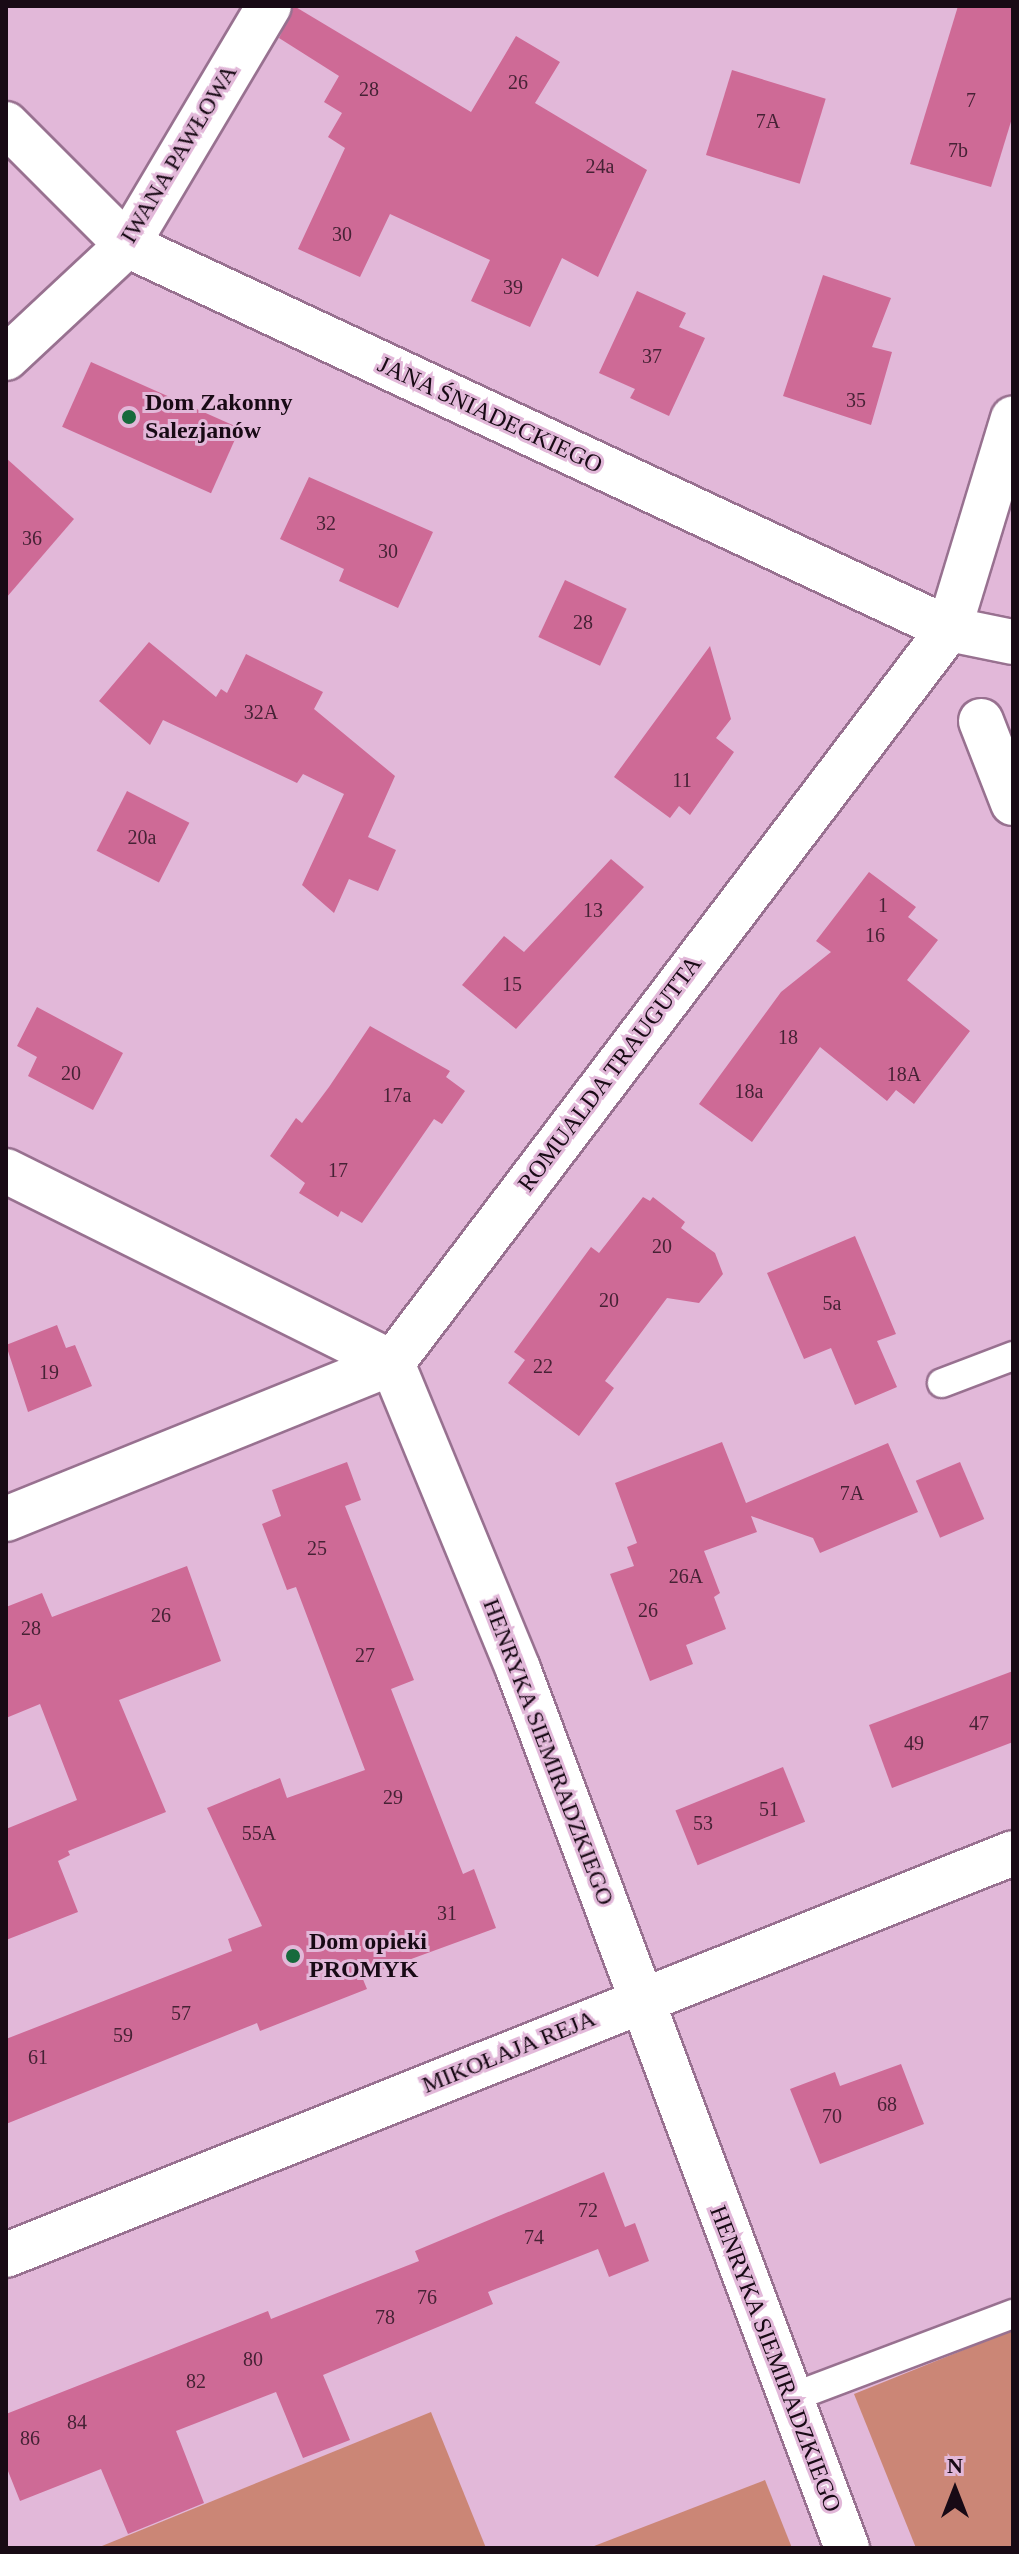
<!DOCTYPE html>
<meta charset="utf-8">
<style>
body{margin:0}
#map{position:relative;width:1019px;height:2554px;overflow:hidden;background:#e2b8d9;font-family:"Times New Roman",serif}
div>[style]{position:absolute}
[style*='--x']{left:calc(var(--x)*1px);top:calc(var(--y)*1px);width:calc(var(--w)*1px);rotate:calc(var(--a)*1deg)}
.green>*{inset:0;background:#cb8676}
.building>*{inset:0;background:#ce6a96;transform-origin:0 0}
.roads{filter:drop-shadow(2px 0 #987190) drop-shadow(-2px 0 #987190) drop-shadow(0 2px #987190) drop-shadow(0 -2px #987190)}
.service>*{height:28px;margin:-14px;padding:0 14px;transform-origin:14px;border-radius:14px;background:#fff}
.minor>*{height:44px;margin:-22px;padding:0 22px;transform-origin:22px;border-radius:22px;background:#fff}
.dots>*{width:22px;height:22px;translate:-50% -50%;box-sizing:border-box;border:4px solid #e2b8d9;border-radius:50%}
span{translate:-50% -50%;white-space:nowrap;text-align:center;line-height:1.15;-webkit-text-stroke:6px #e2b8d9;paint-order:stroke}
.number-label{font-size:20px;color:#462235}
.number-label span{-webkit-text-stroke-width:0}
.street-label{font-size:24px;color:#180a15}
.poi-label{font-size:24px;color:#180a15;font-weight:700}
.left{translate:0 -50%;text-align:left}
.frame{position:absolute;inset:0;border:8px solid #180a15;pointer-events:none}
.north{position:absolute;left:915px;top:2450px;width:80px;height:80px;-webkit-text-stroke:6px #e2b8d9;paint-order:stroke;rotate:0deg;font-size:22px;font-weight:700;line-height:32px;text-align:center;color:#180a15}
.north::after{content:'';display:block;margin:auto;width:28px;height:36px;background:#180a15;clip-path:polygon(50% 0,100% 100%,50% 72%,0 100%)}
</style>
<div id="map">
<div class="green">
<div style="clip-path:polygon(1013px 2330px,1013px 2548px,916px 2548px,854px 2394px)"></div>
<div style="clip-path:polygon(431px 2412px,486px 2548px,97px 2548px)"></div>
<div style="clip-path:polygon(765px 2480px,792px 2548px,589px 2548px)"></div>
</div>
<div class="building">
<div style="clip-path:polygon(294px 6px,471px 112px,516px 36px,560px 62px,535px 103px,647px 170px,598px 277px,562px 258px,530px 327px,471px 301px,490px 260px,390px 214px,360px 277px,298px 249px,345px 148px,328px 137px,342px 113px,324px 102px,339px 76px,279px 38px)"></div>
<div style="clip-path:polygon(958px 6px,1013px 6px,1013px 115px,991px 187px,910px 164px)"></div>
<div style="left:732px;top:70px;width:98px;height:89px;rotate:17deg"></div>
<div style="clip-path:polygon(823px 275px,891px 298px,872px 347px,892px 352px,871px 425px,783px 396px)"></div>
<div style="clip-path:polygon(637px 291px,686px 313px,679px 327px,705px 338px,669px 416px,630px 398px,635px 389px,599px 373px)"></div>
<div style="left:91px;top:362px;width:163px;height:71px;rotate:24deg"></div>
<div style="clip-path:polygon(6px 458px,74px 519px,6px 598px)"></div>
<div style="clip-path:polygon(309px 477px,433px 532px,398px 608px,339px 581px,344px 569px,280px 539px)"></div>
<div style="left:565px;top:580px;width:68px;height:63px;rotate:25deg"></div>
<div style="clip-path:polygon(149px 642px,216px 697px,221px 689px,227px 693px,246px 654px,323px 692px,314px 709px,395px 776px,368px 837px,396px 850px,378px 891px,349px 879px,334px 913px,302px 885px,344px 794px,303px 774px,297px 783px,163px 720px,150px 745px,99px 701px)"></div>
<div style="clip-path:polygon(710px 646px,731px 719px,716px 738px,734px 752px,690px 815px,679px 806px,670px 818px,614px 777px)"></div>
<div style="left:127px;top:791px;width:70px;height:67px;rotate:27deg"></div>
<div style="clip-path:polygon(611px 859px,644px 887px,516px 1029px,462px 985px,504px 936px,524px 952px)"></div>
<div style="clip-path:polygon(869px 872px,916px 907px,908px 917px,938px 940px,907px 980px,970px 1031px,914px 1104px,896px 1090px,887px 1101px,820px 1047px,752px 1142px,699px 1104px,781px 992px,831px 952px,816px 941px)"></div>
<div style="clip-path:polygon(37px 1007px,123px 1053px,93px 1110px,28px 1076px,37px 1057px,17px 1046px)"></div>
<div style="clip-path:polygon(370px 1026px,450px 1071px,446px 1077px,465px 1091px,442px 1124px,434px 1119px,362px 1223px,341px 1211px,338px 1217px,299px 1193px,305px 1183px,270px 1156px,296px 1118px,302px 1123px,329px 1087px)"></div>
<div style="clip-path:polygon(643px 1197px,650px 1201px,653px 1197px,685px 1222px,681px 1228px,715px 1253px,723px 1274px,699px 1303px,667px 1298px,605px 1381px,614px 1388px,579px 1436px,508px 1383px,525px 1360px,514px 1352px,591px 1247px,599px 1253px)"></div>
<div style="clip-path:polygon(855px 1236px,896px 1334px,877px 1341px,897px 1387px,855px 1405px,831px 1348px,804px 1359px,767px 1273px)"></div>
<div style="clip-path:polygon(57px 1325px,66px 1348px,75px 1345px,92px 1386px,28px 1412px,6px 1345px)"></div>
<div style="clip-path:polygon(722px 1442px,746px 1503px,888px 1443px,918px 1512px,820px 1553px,813px 1538px,751px 1516px,757px 1532px,704px 1551px,720px 1593px,714px 1597px,726px 1629px,686px 1645px,693px 1664px,650px 1681px,610px 1574px,634px 1566px,627px 1547px,637px 1543px,615px 1483px)"></div>
<div style="clip-path:polygon(347px 1462px,361px 1500px,345px 1506px,414px 1680px,391px 1689px,463px 1874px,474px 1869px,496px 1928px,362px 1977px,367px 1989px,260px 2031px,257px 2023px,6px 2124px,6px 2039px,232px 1951px,228px 1939px,262px 1926px,207px 1808px,280px 1778px,287px 1798px,365px 1770px,296px 1587px,287px 1590px,262px 1524px,281px 1516px,272px 1490px)"></div>
<div style="left:960px;top:1462px;width:62px;height:48px;rotate:67deg"></div>
<div style="clip-path:polygon(187px 1566px,221px 1661px,119px 1700px,166px 1812px,68px 1851px,70px 1855px,58px 1861px,78px 1912px,6px 1940px,6px 1829px,77px 1800px,40px 1704px,6px 1718px,6px 1607px,42px 1593px,52px 1617px)"></div>
<div style="clip-path:polygon(1013px 1671px,1013px 1742px,892px 1788px,869px 1725px)"></div>
<div style="left:783px;top:1767px;width:59px;height:116px;rotate:68deg"></div>
<div style="clip-path:polygon(901px 2064px,924px 2124px,820px 2164px,790px 2089px,835px 2072px,840px 2086px)"></div>
<div style="clip-path:polygon(604px 2172px,625px 2227px,635px 2223px,649px 2261px,609px 2277px,598px 2249px,488px 2292px,493px 2304px,323px 2375px,350px 2440px,303px 2458px,276px 2392px,176px 2431px,204px 2503px,128px 2534px,101px 2469px,20px 2501px,6px 2466px,6px 2414px,268px 2311px,271px 2319px,419px 2261px,415px 2251px)"></div>
</div>
<div class="roads">
<div class="service">
<div style="--x:942;--y:1383;--w:76;--a:-20.8"></div>
<div style="--x:788;--y:2399;--w:241;--a:-20.7"></div>
</div>
<div class="minor">
<div style="--x:6;--y:124;--w:171;--a:45"></div>
<div style="--x:127;--y:245;--w:907;--a:25.04"></div>
<div style="--x:949;--y:629;--w:65;--a:11.5"></div>
<div style="--x:6;--y:358;--w:166;--a:-43"></div>
<div style="--x:127;--y:245;--w:278;--a:-59.3"></div>
<div style="--x:981;--y:721;--w:88;--a:68.7"></div>
<div style="--x:6;--y:1171;--w:431;--a:26.4"></div>
<div style="--x:392;--y:1363;--w:331;--a:67.6"></div>
<div style="--x:518;--y:1669;--w:939;--a:69.48"></div>
<div style="--x:6;--y:1519;--w:416;--a:-22"></div>
<div style="--x:392;--y:1363;--w:921;--a:-52.81"></div>
<div style="--x:949;--y:629;--w:220;--a:-73.1"></div>
<div style="--x:6;--y:2255;--w:1084;--a:-21.76"></div>
</div>
</div>
<div class="dots">
<div style="left:129px;top:417px;background:#166a3c"></div>
<div style="left:293px;top:1956px;background:#166a3c"></div>
</div>
<div class="number-label">
<span style="left:518px;top:82px">26</span>
<span style="left:369px;top:89px">28</span>
<span style="left:971px;top:100px">7</span>
<span style="left:768px;top:121px">7A</span>
<span style="left:958px;top:150px">7b</span>
<span style="left:600px;top:166px">24a</span>
<span style="left:342px;top:234px">30</span>
<span style="left:513px;top:287px">39</span>
<span style="left:652px;top:356px">37</span>
<span style="left:856px;top:400px">35</span>
<span style="left:326px;top:523px">32</span>
<span style="left:32px;top:538px">36</span>
<span style="left:388px;top:551px">30</span>
<span style="left:583px;top:622px">28</span>
<span style="left:261px;top:712px">32A</span>
<span style="left:682px;top:780px">11</span>
<span style="left:142px;top:837px">20a</span>
<span style="left:883px;top:905px">1</span>
<span style="left:593px;top:910px">13</span>
<span style="left:875px;top:935px">16</span>
<span style="left:512px;top:984px">15</span>
<span style="left:788px;top:1037px">18</span>
<span style="left:71px;top:1073px">20</span>
<span style="left:904px;top:1074px">18A</span>
<span style="left:749px;top:1091px">18a</span>
<span style="left:397px;top:1095px">17a</span>
<span style="left:338px;top:1170px">17</span>
<span style="left:662px;top:1246px">20</span>
<span style="left:609px;top:1300px">20</span>
<span style="left:832px;top:1303px">5a</span>
<span style="left:543px;top:1366px">22</span>
<span style="left:49px;top:1372px">19</span>
<span style="left:852px;top:1493px">7A</span>
<span style="left:317px;top:1548px">25</span>
<span style="left:686px;top:1576px">26A</span>
<span style="left:648px;top:1610px">26</span>
<span style="left:161px;top:1615px">26</span>
<span style="left:31px;top:1628px">28</span>
<span style="left:365px;top:1655px">27</span>
<span style="left:979px;top:1723px">47</span>
<span style="left:914px;top:1743px">49</span>
<span style="left:393px;top:1797px">29</span>
<span style="left:769px;top:1809px">51</span>
<span style="left:703px;top:1823px">53</span>
<span style="left:259px;top:1833px">55A</span>
<span style="left:447px;top:1913px">31</span>
<span style="left:181px;top:2013px">57</span>
<span style="left:123px;top:2035px">59</span>
<span style="left:38px;top:2057px">61</span>
<span style="left:887px;top:2104px">68</span>
<span style="left:832px;top:2116px">70</span>
<span style="left:588px;top:2210px">72</span>
<span style="left:534px;top:2237px">74</span>
<span style="left:427px;top:2297px">76</span>
<span style="left:385px;top:2317px">78</span>
<span style="left:253px;top:2359px">80</span>
<span style="left:196px;top:2381px">82</span>
<span style="left:77px;top:2422px">84</span>
<span style="left:30px;top:2438px">86</span>
</div>
<div class="street-label">
<span style="left:179px;top:154px;rotate:-59deg">IWANA PAWŁOWA</span>
<span style="left:490px;top:415px;rotate:25deg">JANA ŚNIADECKIEGO</span>
<span style="left:610px;top:1074px;rotate:-53deg">ROMUALDA TRAUGUTTA</span>
<span style="left:548px;top:1752px;rotate:69deg">HENRYKA SIEMIRADZKIEGO</span>
<span style="left:509px;top:2052px;rotate:-22deg">MIKOŁAJA REJA</span>
<span style="left:775px;top:2359px;rotate:69deg">HENRYKA SIEMIRADZKIEGO</span>
</div>
<div class="poi-label">
<span class="left" style="left:145px;top:417px">Dom Zakonny<br>Salezjanów</span>
<span class="left" style="left:309px;top:1956px">Dom opieki<br>PROMYK</span>
</div>
<div class="frame"></div>
<div class="north">N</div>
</div>
